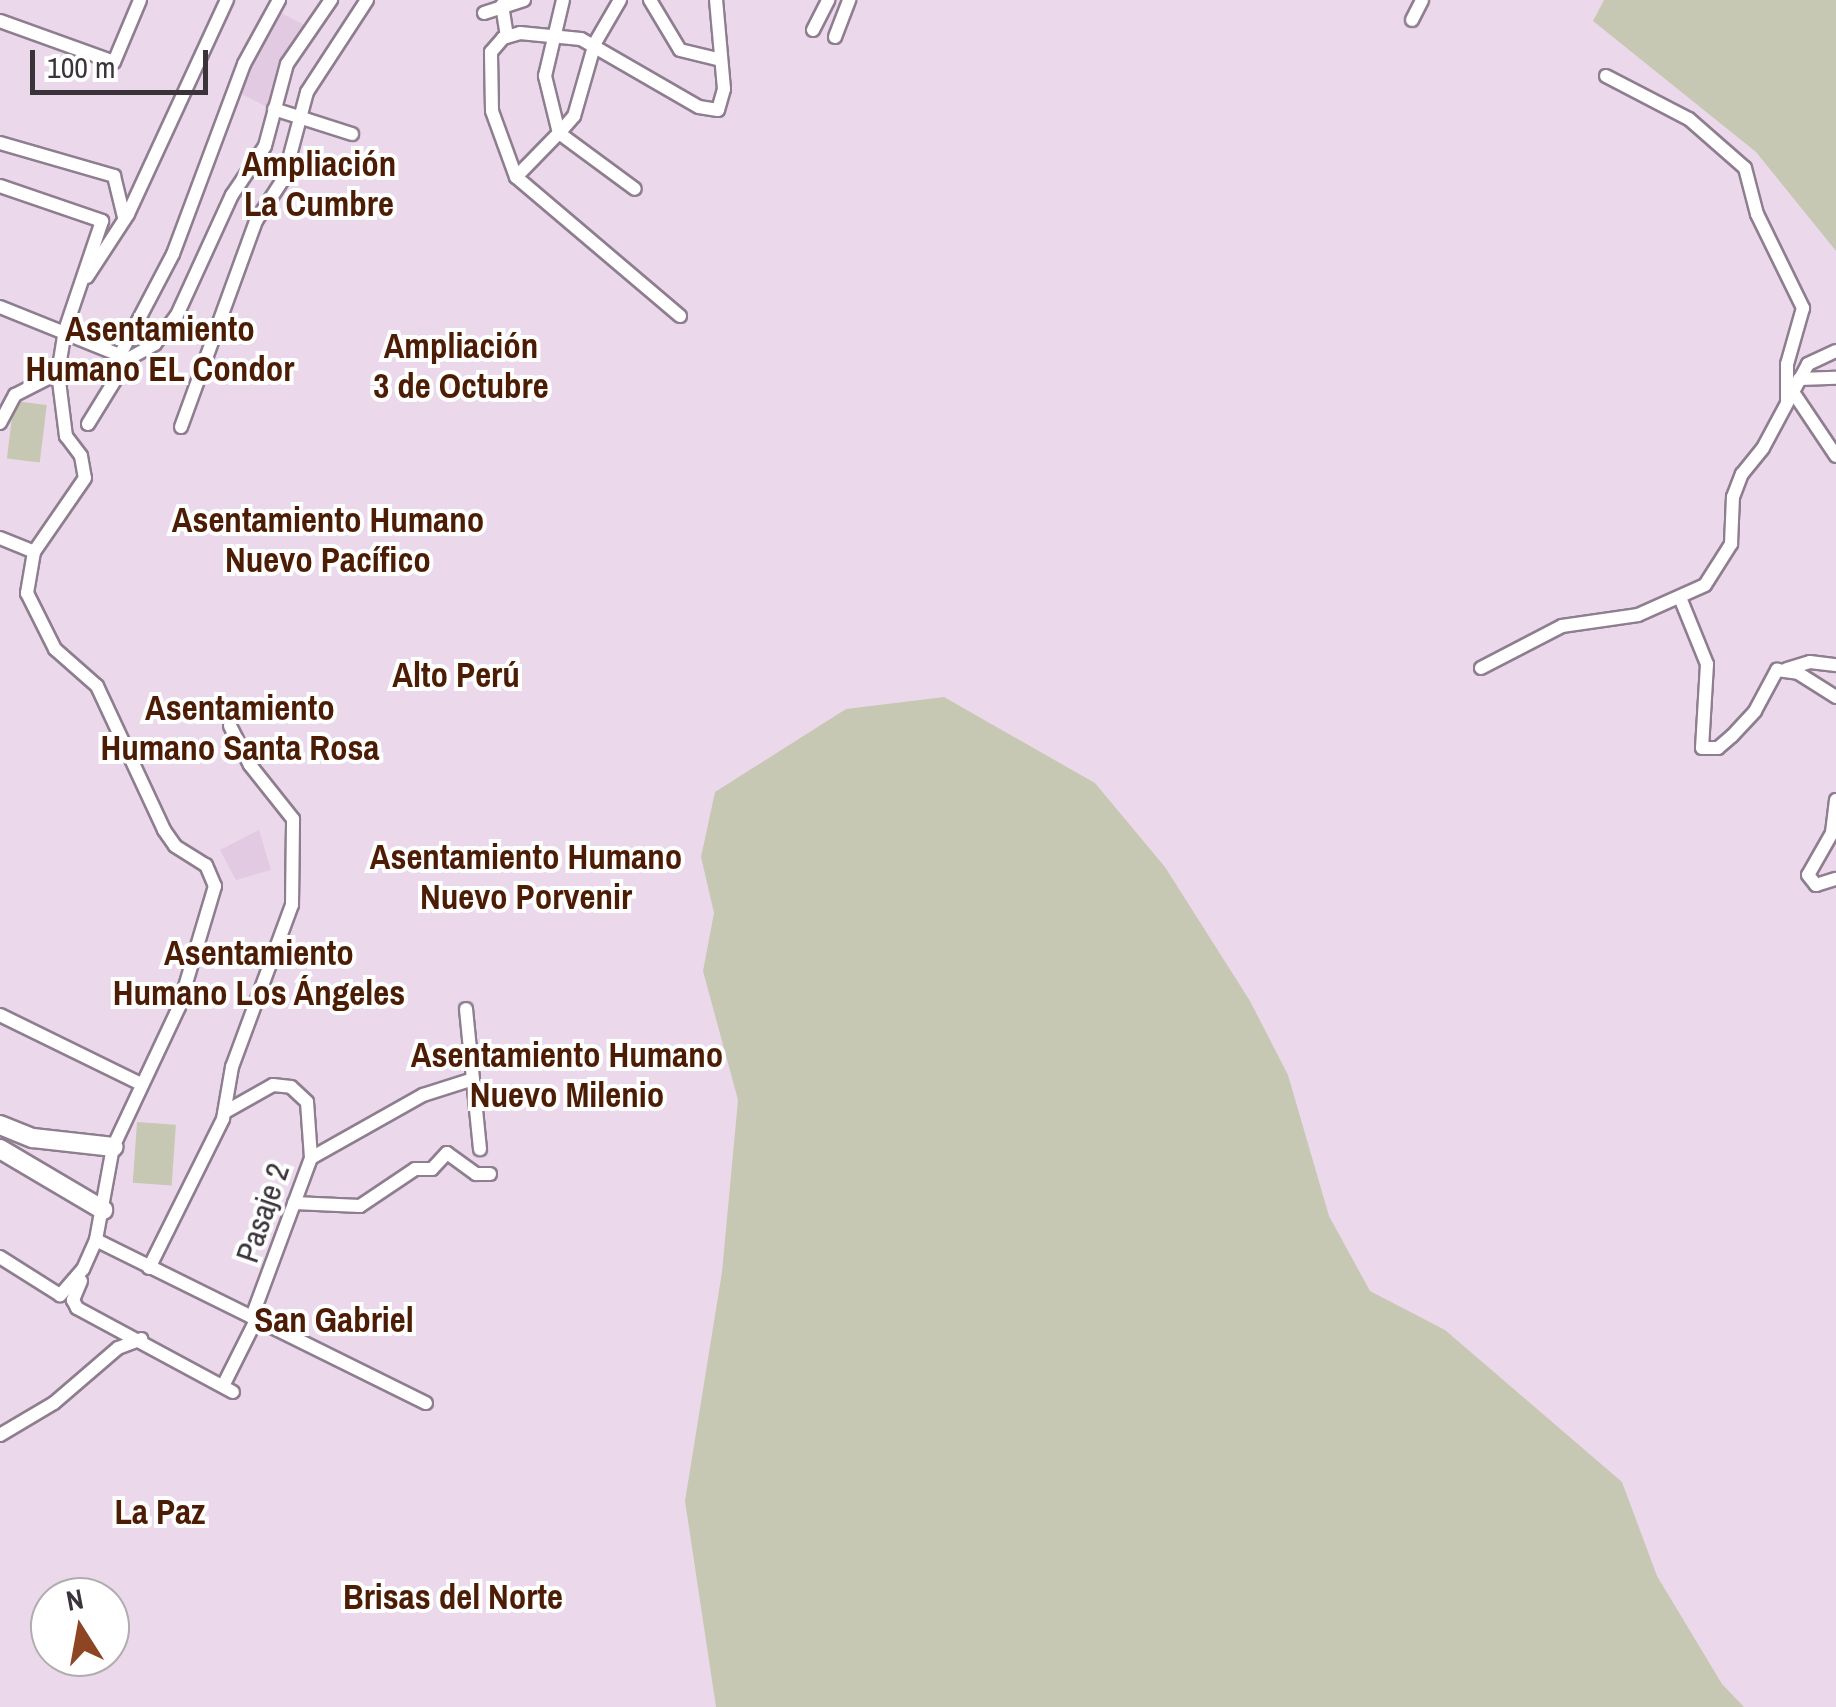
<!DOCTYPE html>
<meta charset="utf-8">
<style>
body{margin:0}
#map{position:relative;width:1836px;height:1707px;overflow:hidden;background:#ebd9eb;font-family:"Archivo Narrow",sans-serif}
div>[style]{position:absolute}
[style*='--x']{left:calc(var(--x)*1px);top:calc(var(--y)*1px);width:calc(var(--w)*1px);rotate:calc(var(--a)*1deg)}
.built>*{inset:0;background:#e1cae2;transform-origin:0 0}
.green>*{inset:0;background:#c6c8b3;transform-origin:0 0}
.roads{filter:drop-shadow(2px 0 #8e7e8f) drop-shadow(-2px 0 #8e7e8f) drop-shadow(0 2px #8e7e8f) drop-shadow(0 -2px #8e7e8f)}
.minor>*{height:12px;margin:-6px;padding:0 6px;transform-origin:6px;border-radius:6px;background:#fff}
.tertiary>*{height:18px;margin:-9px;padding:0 9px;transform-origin:9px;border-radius:9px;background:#fff}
span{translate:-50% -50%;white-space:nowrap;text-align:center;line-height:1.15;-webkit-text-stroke:8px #fff;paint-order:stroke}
.street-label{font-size:32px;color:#3a333a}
.neighbourhood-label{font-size:35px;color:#4c1c04;font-weight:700}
.north{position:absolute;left:30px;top:1577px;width:100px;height:100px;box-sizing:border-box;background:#fff;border:2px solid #b0adb0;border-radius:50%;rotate:349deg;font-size:28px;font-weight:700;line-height:40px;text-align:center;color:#3a333a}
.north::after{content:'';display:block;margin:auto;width:35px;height:45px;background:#8d4523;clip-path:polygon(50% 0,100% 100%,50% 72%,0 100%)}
.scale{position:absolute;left:30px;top:50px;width:178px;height:45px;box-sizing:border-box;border:5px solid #3a333a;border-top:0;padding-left:12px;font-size:30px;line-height:35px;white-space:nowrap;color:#3a333a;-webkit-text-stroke:8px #fff;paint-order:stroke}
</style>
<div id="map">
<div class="built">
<div style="left:277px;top:11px;width:34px;height:90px;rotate:27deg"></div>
<div style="clip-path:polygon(259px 830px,271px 870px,236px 880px,220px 850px)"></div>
</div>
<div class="green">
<div style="clip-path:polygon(1604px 0,1836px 0,1836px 251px,1756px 152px,1593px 21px)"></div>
<div style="left:14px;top:401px;width:33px;height:58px;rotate:7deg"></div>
<div style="clip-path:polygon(944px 697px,1095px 783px,1165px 867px,1250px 1001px,1288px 1075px,1329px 1216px,1370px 1291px,1445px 1330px,1622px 1482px,1657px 1576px,1722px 1684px,1744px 1707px,716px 1707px,685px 1501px,722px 1272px,738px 1100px,703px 971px,714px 913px,701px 857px,715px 792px,846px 709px)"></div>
<div style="left:137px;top:1122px;width:39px;height:61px;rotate:4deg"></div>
</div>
<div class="roads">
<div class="minor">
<div style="--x:620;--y:0;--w:50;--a:120.2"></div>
<div style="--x:595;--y:43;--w:76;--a:106"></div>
<div style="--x:574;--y:116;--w:23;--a:131"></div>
<div style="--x:559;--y:133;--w:94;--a:36.4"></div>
<div style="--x:650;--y:0;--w:58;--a:59"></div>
<div style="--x:680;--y:50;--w:42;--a:13.7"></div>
<div style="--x:502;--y:5;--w:32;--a:81"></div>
<div style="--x:484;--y:13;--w:42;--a:-18"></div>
<div style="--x:1412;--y:20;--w:22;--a:-63"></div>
<div style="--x:0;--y:21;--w:121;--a:19.8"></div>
<div style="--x:114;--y:62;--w:67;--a:-67.2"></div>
<div style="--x:813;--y:30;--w:34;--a:-63"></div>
<div style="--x:835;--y:37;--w:40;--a:-69"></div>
<div style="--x:1606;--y:76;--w:93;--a:27.4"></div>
<div style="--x:1689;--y:119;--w:74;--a:41.2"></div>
<div style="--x:1745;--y:168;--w:48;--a:75.4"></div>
<div style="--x:1757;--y:214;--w:105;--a:63.9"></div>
<div style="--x:1803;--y:308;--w:58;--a:105.9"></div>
<div style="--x:1787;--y:364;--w:36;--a:90"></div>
<div style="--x:274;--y:109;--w:82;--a:17.8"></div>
<div style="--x:0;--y:143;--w:119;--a:16.1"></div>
<div style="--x:114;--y:176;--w:42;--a:76.3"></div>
<div style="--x:516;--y:177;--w:62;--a:-45.7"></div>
<div style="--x:559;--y:133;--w:59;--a:-103.8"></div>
<div style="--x:545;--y:76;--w:78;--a:-76.7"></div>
<div style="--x:0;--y:186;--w:108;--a:18.9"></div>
<div style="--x:102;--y:221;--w:115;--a:108.7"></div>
<div style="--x:65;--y:330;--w:44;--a:99.2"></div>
<div style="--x:58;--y:373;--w:64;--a:82.8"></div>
<div style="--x:66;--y:436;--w:25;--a:53"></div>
<div style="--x:81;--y:456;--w:22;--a:80"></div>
<div style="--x:85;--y:478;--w:90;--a:124.6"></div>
<div style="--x:34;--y:552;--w:42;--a:99.7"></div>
<div style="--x:27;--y:593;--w:63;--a:63.4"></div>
<div style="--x:55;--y:649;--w:56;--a:41.4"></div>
<div style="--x:97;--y:686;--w:159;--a:65"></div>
<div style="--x:164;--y:830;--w:19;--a:55"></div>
<div style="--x:175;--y:846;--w:36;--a:32"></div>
<div style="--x:206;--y:865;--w:23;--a:67"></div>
<div style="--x:215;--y:886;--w:126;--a:106.6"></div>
<div style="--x:179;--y:1007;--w:155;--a:115.2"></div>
<div style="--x:113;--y:1147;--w:95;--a:100.4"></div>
<div style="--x:96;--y:1240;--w:32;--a:114"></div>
<div style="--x:83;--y:1269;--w:35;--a:131"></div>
<div style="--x:60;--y:1295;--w:71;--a:-147.7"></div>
<div style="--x:87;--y:277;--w:75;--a:-56.9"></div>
<div style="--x:128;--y:214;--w:236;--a:-65.2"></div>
<div style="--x:0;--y:307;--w:137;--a:21.9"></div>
<div style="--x:680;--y:316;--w:215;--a:-139.7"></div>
<div style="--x:516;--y:177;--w:70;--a:-110"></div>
<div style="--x:492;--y:111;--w:59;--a:-91"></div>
<div style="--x:491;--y:52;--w:18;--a:-49"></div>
<div style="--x:503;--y:38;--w:18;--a:-16"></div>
<div style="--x:520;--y:33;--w:61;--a:5.6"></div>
<div style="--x:581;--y:39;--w:136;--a:30"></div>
<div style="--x:699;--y:107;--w:19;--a:9"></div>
<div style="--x:718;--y:110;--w:22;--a:-74"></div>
<div style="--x:724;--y:89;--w:89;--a:-95.1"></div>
<div style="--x:120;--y:355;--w:114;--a:-62.3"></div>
<div style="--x:173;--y:254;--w:203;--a:-69.5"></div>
<div style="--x:244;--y:64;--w:73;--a:-61.3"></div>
<div style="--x:1799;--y:379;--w:37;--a:-2"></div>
<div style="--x:1793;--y:392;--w:77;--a:56.1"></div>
<div style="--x:0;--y:423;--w:32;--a:-62"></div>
<div style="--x:15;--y:395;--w:48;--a:-27.1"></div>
<div style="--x:88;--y:424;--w:76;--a:-58.4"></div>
<div style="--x:128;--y:359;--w:31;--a:-29"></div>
<div style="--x:155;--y:344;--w:36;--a:-53"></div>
<div style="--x:177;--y:315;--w:132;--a:-65.4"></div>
<div style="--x:232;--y:195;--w:59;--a:-56"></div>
<div style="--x:265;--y:146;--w:85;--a:-75"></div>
<div style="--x:287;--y:64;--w:78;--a:-55.5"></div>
<div style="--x:181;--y:427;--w:219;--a:-70"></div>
<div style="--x:256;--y:221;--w:51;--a:-56.9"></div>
<div style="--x:284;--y:178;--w:89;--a:-75"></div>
<div style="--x:307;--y:92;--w:110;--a:-56.9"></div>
<div style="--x:0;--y:538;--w:37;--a:22"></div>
<div style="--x:1681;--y:600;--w:69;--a:67.9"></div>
<div style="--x:1707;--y:664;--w:84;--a:93.4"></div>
<div style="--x:1702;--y:748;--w:16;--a:0"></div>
<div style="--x:1718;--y:748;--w:18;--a:-41"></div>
<div style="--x:1732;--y:736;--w:34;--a:-47"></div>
<div style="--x:1755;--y:711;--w:47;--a:-61.8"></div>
<div style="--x:1777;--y:670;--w:21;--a:8"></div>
<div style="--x:1798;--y:673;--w:45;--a:32.3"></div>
<div style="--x:1481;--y:668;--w:91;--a:-27.4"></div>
<div style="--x:1562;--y:626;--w:77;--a:-8.2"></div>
<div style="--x:1638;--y:615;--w:73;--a:-24.1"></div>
<div style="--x:1705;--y:585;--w:49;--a:-57.6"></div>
<div style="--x:1731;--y:544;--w:47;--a:-87.6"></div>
<div style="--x:1733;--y:497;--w:25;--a:-69"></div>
<div style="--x:1742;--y:474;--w:33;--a:-51"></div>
<div style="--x:1763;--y:448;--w:95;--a:-61.8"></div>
<div style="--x:1808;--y:364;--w:31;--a:-25"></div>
<div style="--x:1787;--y:669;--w:24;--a:-17"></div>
<div style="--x:1810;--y:662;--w:26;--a:7"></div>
<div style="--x:1836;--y:800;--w:33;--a:97"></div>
<div style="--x:1832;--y:833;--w:48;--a:119.7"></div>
<div style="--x:1808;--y:875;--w:13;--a:51"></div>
<div style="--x:1816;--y:885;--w:21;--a:-17"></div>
<div style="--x:466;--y:1009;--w:141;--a:84.3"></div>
<div style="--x:0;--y:1015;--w:155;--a:26.1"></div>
<div style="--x:225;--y:1112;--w:55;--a:-29.4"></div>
<div style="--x:273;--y:1085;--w:18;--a:6"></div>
<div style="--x:291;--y:1087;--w:22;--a:43"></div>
<div style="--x:307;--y:1102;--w:56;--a:85.9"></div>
<div style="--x:311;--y:1158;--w:170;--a:110.4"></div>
<div style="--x:311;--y:1158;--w:129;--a:-29.4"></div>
<div style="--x:423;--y:1095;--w:52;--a:-17.7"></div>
<div style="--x:294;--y:1203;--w:66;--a:2.6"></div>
<div style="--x:360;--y:1206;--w:66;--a:-33.9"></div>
<div style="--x:415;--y:1169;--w:17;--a:0"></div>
<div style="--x:432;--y:1169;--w:22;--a:-47"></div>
<div style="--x:447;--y:1153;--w:36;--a:36"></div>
<div style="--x:476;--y:1174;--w:14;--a:0"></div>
<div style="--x:96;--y:1240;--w:368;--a:26.3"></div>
<div style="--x:149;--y:1268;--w:166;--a:-63.6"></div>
<div style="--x:223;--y:1119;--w:53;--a:-80.2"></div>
<div style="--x:232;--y:1067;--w:173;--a:-69.7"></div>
<div style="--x:292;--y:905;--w:86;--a:-89.3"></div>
<div style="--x:293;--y:819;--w:69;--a:-128.5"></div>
<div style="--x:250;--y:765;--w:44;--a:-117.1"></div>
<div style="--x:81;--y:1281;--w:21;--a:113"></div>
<div style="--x:73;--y:1300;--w:9;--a:63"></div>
<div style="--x:77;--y:1308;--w:177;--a:28.3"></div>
<div style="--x:223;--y:1386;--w:72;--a:-63.4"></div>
<div style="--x:0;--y:1435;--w:63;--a:-30.7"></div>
<div style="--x:54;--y:1403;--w:84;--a:-40.7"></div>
<div style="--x:118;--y:1348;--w:25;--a:-21"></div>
</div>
<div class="tertiary">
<div style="--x:0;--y:1125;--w:35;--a:22"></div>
<div style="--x:33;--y:1138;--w:81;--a:6.4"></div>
<div style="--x:0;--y:1149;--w:120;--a:30.6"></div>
</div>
</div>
<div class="street-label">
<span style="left:263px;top:1213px;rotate:-71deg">Pasaje 2</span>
</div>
<div class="neighbourhood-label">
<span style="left:319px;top:184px">Ampliación<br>La Cumbre</span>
<span style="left:160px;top:349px">Asentamiento<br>Humano EL Condor</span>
<span style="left:461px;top:366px">Ampliación<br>3 de Octubre</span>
<span style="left:328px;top:540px">Asentamiento Humano<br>Nuevo Pacífico</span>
<span style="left:456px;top:675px">Alto Perú</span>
<span style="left:240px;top:728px">Asentamiento<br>Humano Santa Rosa</span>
<span style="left:526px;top:877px">Asentamiento Humano<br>Nuevo Porvenir</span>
<span style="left:259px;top:973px">Asentamiento<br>Humano Los Ángeles</span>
<span style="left:567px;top:1075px">Asentamiento Humano<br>Nuevo Milenio</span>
<span style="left:334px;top:1320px">San Gabriel</span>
<span style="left:160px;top:1512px">La Paz</span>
<span style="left:453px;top:1597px">Brisas del Norte</span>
</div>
<div class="north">N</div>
<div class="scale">100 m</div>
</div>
